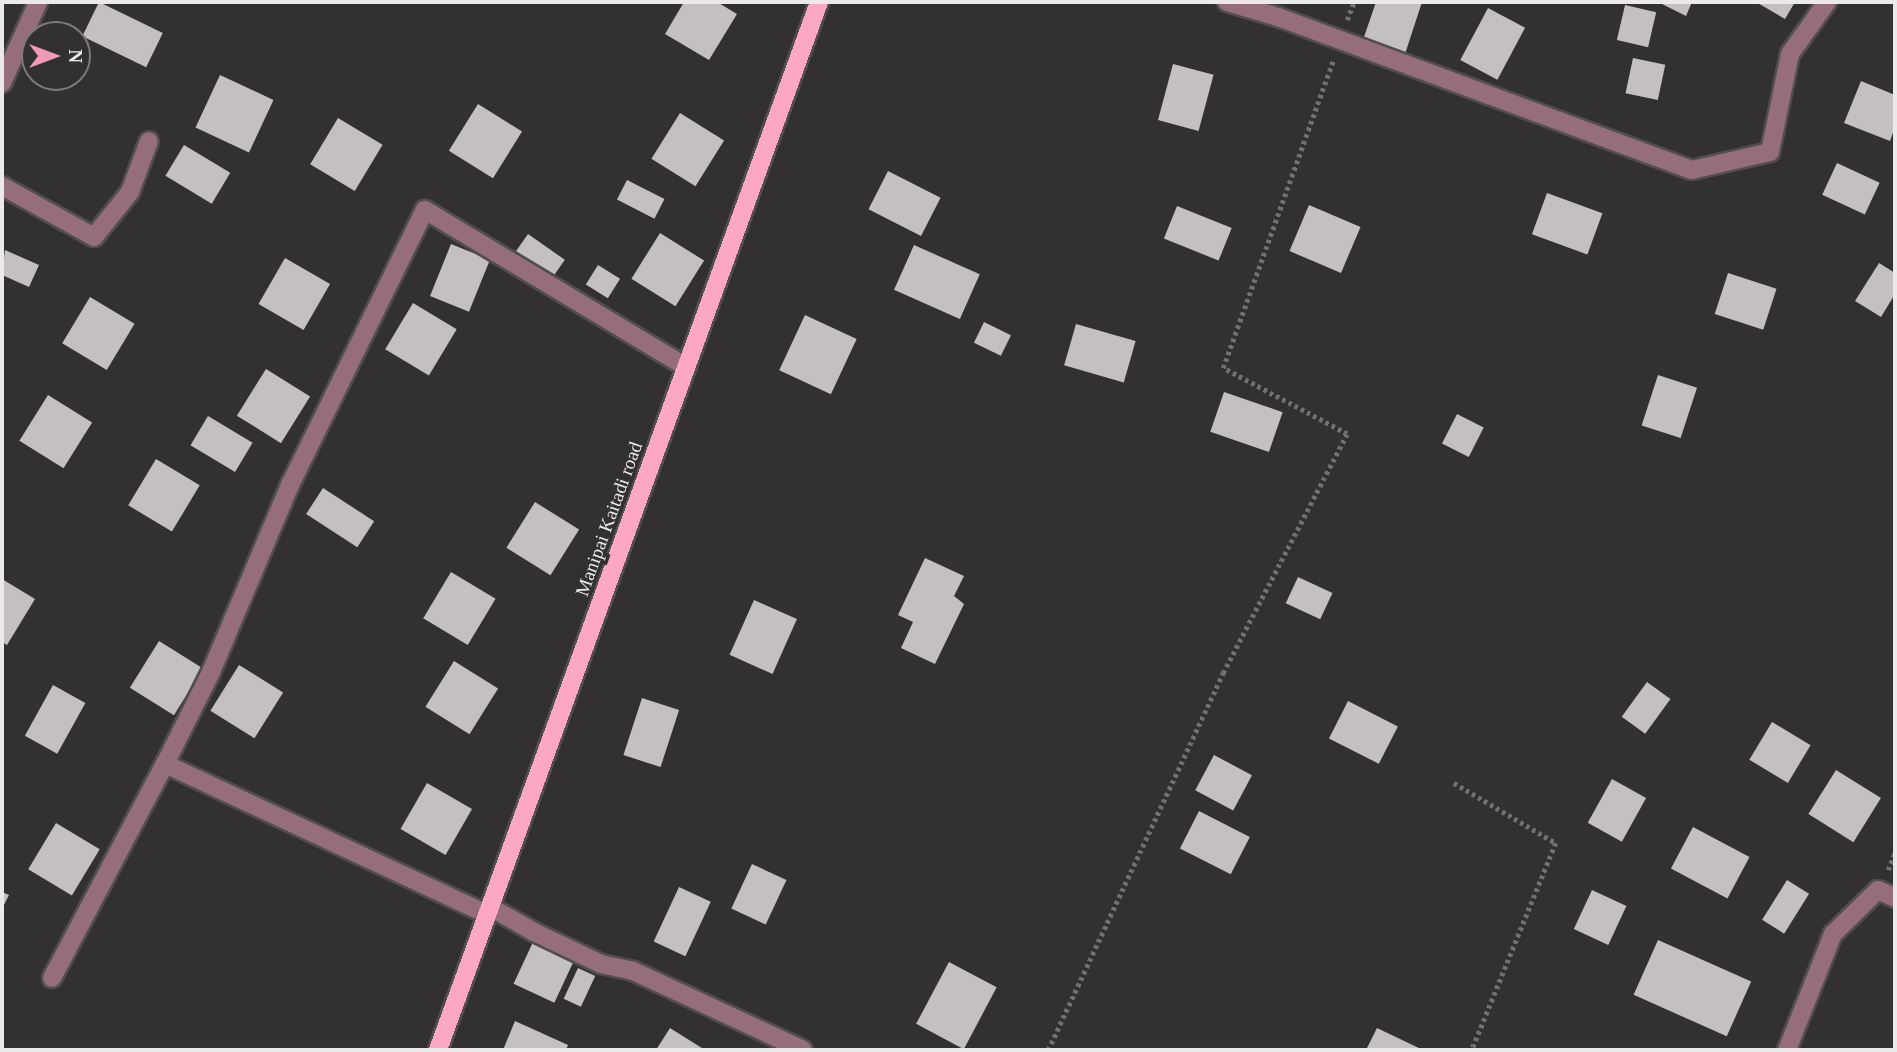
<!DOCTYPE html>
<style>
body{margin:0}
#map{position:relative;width:1897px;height:1052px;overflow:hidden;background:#333031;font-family:"Times New Roman",serif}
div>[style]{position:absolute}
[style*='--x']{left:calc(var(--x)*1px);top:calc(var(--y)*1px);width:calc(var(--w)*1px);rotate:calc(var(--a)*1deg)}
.building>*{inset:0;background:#c4c0c1;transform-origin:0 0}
.path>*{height:4.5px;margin-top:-2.25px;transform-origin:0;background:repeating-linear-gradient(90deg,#737071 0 3.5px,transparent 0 7px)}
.roads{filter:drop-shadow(2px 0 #504e4f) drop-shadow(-2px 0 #504e4f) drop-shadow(0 2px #504e4f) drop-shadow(0 -2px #504e4f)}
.minor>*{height:18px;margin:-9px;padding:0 9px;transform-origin:9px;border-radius:9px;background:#966e7b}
.major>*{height:18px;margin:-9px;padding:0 9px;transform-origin:9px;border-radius:9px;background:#fca8c4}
span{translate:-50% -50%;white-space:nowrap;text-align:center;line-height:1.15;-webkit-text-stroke:7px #333031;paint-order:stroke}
.street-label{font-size:19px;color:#ebe9ea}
.frame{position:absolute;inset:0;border:4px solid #ebe9ea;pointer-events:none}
.north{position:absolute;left:21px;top:21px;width:70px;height:70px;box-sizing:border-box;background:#333031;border:2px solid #7d7a7b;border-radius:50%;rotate:90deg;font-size:19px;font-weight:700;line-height:28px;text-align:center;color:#ebe9ea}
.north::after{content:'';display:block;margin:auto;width:24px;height:32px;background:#f09ab7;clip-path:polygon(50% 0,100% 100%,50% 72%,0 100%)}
</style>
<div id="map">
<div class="building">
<div style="left:99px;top:2px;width:71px;height:38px;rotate:26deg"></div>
<div style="clip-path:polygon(684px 2px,717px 2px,737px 14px,709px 60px,665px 34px)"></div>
<div style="clip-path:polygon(1376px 2px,1422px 2px,1405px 54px,1363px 40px)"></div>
<div style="clip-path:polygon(1663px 2px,1692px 2px,1686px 16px,1662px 4px)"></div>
<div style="clip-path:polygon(1756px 2px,1795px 2px,1785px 19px)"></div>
<div style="left:1625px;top:5px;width:32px;height:36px;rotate:13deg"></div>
<div style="left:1488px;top:8px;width:42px;height:59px;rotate:28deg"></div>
<div style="left:1633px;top:58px;width:33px;height:36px;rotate:12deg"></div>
<div style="left:1173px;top:64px;width:42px;height:58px;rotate:15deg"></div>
<div style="left:220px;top:75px;width:59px;height:58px;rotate:25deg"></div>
<div style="clip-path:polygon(1861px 81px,1895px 95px,1895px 127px,1890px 141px,1844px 123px)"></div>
<div style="left:478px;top:104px;width:52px;height:55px;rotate:32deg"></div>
<div style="left:680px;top:113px;width:52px;height:54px;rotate:32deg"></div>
<div style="left:338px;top:118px;width:52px;height:54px;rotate:31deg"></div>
<div style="left:184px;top:145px;width:54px;height:36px;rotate:31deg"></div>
<div style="left:1837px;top:163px;width:47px;height:35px;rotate:25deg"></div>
<div style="left:888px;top:171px;width:59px;height:43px;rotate:27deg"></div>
<div style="left:627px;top:180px;width:42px;height:22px;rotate:27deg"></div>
<div style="left:1547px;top:193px;width:59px;height:44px;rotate:20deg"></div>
<div style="left:1309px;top:205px;width:56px;height:50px;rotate:23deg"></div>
<div style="left:1177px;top:206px;width:59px;height:35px;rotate:22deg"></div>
<div style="left:660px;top:233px;width:52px;height:54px;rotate:32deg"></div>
<div style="left:528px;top:234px;width:45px;height:21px;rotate:35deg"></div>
<div style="left:451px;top:244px;width:42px;height:56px;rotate:22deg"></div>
<div style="left:914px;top:245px;width:72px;height:49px;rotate:24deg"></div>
<div style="clip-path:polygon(5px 250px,39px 265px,29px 287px,2px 275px)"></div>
<div style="left:285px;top:258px;width:52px;height:53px;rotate:30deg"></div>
<div style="clip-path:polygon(1879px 263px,1895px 273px,1895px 294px,1881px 317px,1855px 301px)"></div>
<div style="left:598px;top:265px;width:26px;height:23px;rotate:32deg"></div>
<div style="left:1728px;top:273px;width:51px;height:43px;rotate:18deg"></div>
<div style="left:90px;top:297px;width:52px;height:54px;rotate:31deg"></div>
<div style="left:413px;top:303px;width:51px;height:54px;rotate:31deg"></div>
<div style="left:805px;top:315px;width:57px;height:61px;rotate:25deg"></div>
<div style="left:984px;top:322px;width:30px;height:23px;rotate:26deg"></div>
<div style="left:1076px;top:324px;width:62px;height:43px;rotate:16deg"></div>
<div style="left:266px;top:369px;width:52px;height:55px;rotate:32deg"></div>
<div style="left:1658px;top:375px;width:41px;height:53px;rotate:18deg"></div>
<div style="left:1224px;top:392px;width:62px;height:42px;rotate:19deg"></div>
<div style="left:48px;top:395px;width:52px;height:54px;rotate:32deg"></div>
<div style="left:1457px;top:414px;width:30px;height:33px;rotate:27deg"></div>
<div style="left:208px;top:416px;width:52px;height:34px;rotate:31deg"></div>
<div style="left:156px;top:459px;width:51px;height:54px;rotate:31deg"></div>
<div style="left:323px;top:488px;width:61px;height:31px;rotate:33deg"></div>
<div style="left:535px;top:502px;width:52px;height:54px;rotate:32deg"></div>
<div style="clip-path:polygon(925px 558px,964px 576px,954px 596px,964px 604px,935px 664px,901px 648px,913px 622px,898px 615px)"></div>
<div style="left:451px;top:572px;width:52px;height:54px;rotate:31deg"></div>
<div style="left:1298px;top:577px;width:38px;height:29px;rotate:25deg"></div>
<div style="clip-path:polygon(2px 579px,35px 599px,7px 645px,2px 642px)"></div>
<div style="left:754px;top:600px;width:47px;height:60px;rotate:24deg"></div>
<div style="left:159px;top:641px;width:52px;height:55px;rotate:32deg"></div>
<div style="left:454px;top:661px;width:52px;height:54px;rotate:32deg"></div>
<div style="left:239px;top:665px;width:52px;height:54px;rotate:32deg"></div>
<div style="left:1647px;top:682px;width:29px;height:43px;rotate:36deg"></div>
<div style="left:53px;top:685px;width:37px;height:58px;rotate:29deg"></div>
<div style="left:642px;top:698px;width:39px;height:60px;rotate:18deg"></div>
<div style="left:1348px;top:701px;width:56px;height:42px;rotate:27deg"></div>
<div style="left:1772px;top:722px;width:45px;height:44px;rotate:31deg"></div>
<div style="left:1214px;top:755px;width:43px;height:40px;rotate:28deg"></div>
<div style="left:1836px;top:770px;width:53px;height:52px;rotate:32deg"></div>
<div style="left:1612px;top:779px;width:39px;height:50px;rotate:29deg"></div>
<div style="left:427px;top:783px;width:52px;height:53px;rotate:30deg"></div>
<div style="left:1199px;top:811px;width:57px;height:42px;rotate:27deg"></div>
<div style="left:56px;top:823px;width:51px;height:54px;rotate:31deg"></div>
<div style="left:1693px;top:827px;width:64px;height:47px;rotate:28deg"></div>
<div style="left:752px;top:864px;width:38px;height:49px;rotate:25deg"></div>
<div style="left:1787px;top:880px;width:26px;height:47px;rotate:32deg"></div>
<div style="left:679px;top:887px;width:35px;height:60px;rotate:25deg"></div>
<div style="left:1592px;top:890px;width:38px;height:43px;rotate:25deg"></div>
<div style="clip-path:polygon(2px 892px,9px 895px,2px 909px)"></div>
<div style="left:1658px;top:940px;width:102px;height:60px;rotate:24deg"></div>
<div style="left:533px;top:942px;width:45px;height:46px;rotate:25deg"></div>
<div style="left:949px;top:962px;width:54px;height:70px;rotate:28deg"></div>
<div style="left:578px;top:968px;width:19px;height:34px;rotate:25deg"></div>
<div style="clip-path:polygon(515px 1021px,568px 1045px,566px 1050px,503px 1050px)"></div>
<div style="clip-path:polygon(670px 1028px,705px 1050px,656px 1050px)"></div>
<div style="clip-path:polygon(1377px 1028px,1423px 1050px,1366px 1050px)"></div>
</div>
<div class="path">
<div style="--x:1347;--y:20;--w:19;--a:-69"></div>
<div style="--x:1454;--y:783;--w:118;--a:30.5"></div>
<div style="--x:1556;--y:843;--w:223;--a:112.1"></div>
<div style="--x:1888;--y:870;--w:18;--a:-68"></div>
<div style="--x:1048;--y:1050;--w:416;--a:-65.1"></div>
<div style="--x:1223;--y:673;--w:269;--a:-62.6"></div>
<div style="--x:1347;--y:434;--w:140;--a:-152"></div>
<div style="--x:1223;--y:368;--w:326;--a:-70.3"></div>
</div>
<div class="roads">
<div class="minor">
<div style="--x:1227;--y:2;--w:53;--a:16.4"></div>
<div style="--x:1278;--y:17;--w:441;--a:20.3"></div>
<div style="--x:1692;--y:170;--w:80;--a:-13"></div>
<div style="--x:1770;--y:152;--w:100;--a:-78.5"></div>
<div style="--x:1790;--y:54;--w:64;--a:-54.6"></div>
<div style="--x:2;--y:83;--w:89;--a:-66"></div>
<div style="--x:2;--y:186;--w:105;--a:29"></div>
<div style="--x:94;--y:237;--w:58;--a:-51.3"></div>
<div style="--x:130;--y:192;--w:54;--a:-69.6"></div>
<div style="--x:165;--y:764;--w:103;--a:-63.4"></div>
<div style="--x:211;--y:672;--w:205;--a:-67.1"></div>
<div style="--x:291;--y:483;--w:304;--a:-63.9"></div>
<div style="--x:425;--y:210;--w:305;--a:31"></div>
<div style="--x:490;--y:907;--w:51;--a:29.6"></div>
<div style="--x:534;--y:932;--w:74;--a:25.5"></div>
<div style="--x:601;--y:964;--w:33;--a:12"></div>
<div style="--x:633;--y:971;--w:187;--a:24.9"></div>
<div style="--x:52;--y:978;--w:242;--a:-62.2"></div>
<div style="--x:165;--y:764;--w:355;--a:25"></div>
<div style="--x:1787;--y:1050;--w:125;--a:-68.4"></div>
<div style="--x:1833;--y:934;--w:63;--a:-44.4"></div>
<div style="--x:1878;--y:890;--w:19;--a:25"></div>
</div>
<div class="major">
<div style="--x:438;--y:1050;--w:1115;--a:-70.02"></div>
</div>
</div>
<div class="street-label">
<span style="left:609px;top:519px;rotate:-70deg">Manipai Kaitadi road</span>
</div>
<div class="frame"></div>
<div class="north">N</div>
</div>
